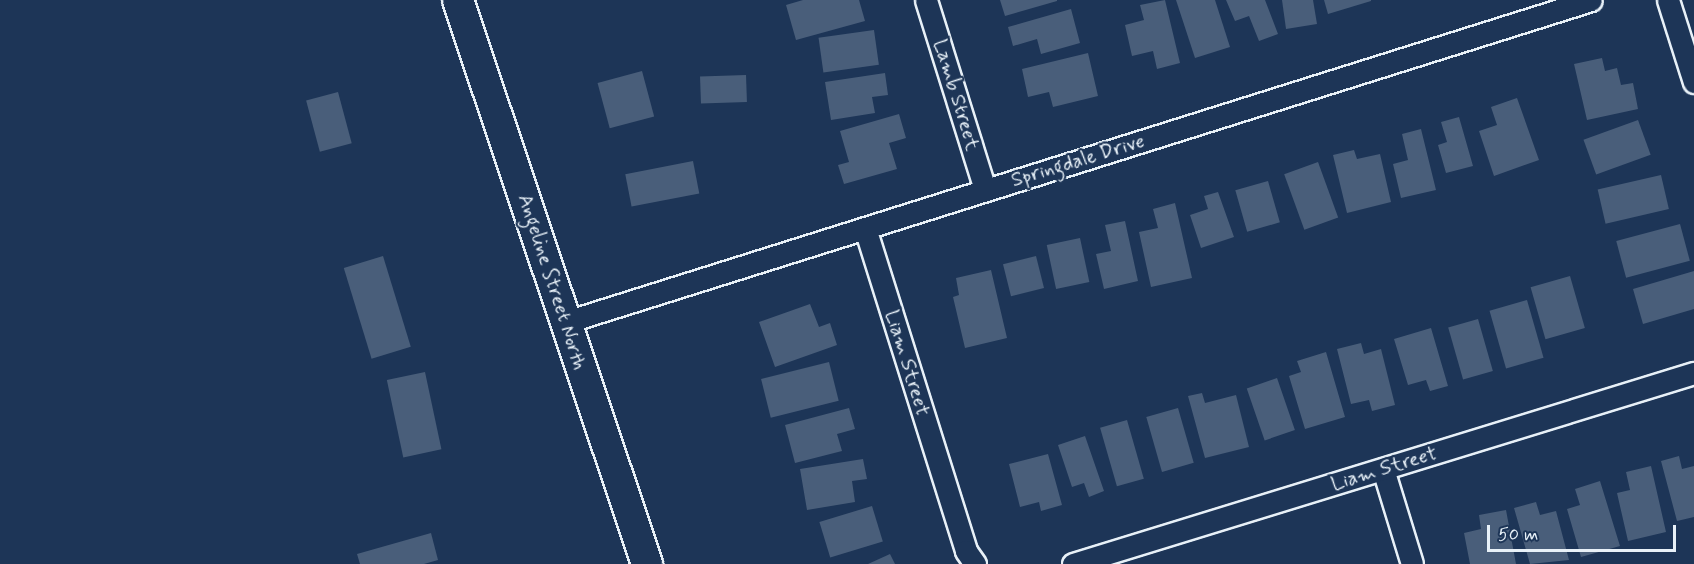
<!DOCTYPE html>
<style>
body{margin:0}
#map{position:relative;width:1694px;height:564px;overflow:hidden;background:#1d3557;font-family:Mynerve,sans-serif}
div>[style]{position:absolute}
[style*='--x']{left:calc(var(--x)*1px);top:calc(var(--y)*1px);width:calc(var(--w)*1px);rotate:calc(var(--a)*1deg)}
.building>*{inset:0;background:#495e7a;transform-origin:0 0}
.roads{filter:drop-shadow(2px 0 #e8f1f8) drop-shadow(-2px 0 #e8f1f8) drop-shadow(0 2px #e8f1f8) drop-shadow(0 -2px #e8f1f8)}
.street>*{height:21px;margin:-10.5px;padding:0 10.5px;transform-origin:10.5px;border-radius:10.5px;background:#1d3557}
.secondary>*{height:30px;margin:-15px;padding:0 15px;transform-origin:15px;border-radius:15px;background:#1d3557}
span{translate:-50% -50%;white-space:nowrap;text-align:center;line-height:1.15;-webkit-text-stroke:4.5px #1d3557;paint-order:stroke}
.street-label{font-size:20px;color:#e8f1f8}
.scale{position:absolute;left:1487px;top:525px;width:189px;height:27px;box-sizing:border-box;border:3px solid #e8f1f8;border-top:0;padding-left:8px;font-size:18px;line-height:21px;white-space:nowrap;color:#e8f1f8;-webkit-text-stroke:4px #1d3557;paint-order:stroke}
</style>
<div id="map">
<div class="building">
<div style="clip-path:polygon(803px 0,859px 0,865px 21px,796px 40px,786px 5px)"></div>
<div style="clip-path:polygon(1000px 0,1057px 0,1057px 1px,1005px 16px)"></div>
<div style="clip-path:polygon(1165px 0,1180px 63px,1157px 69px,1153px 51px,1132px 56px,1125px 25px,1144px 20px,1140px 5px)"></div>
<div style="clip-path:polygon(1176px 0,1215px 0,1230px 47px,1195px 58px)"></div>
<div style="clip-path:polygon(1226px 0,1265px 0,1278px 34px,1259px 41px,1249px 16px,1235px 21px)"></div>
<div style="clip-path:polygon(1282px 0,1313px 0,1317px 24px,1286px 29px)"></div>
<div style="clip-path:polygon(1324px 0,1371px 0,1371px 1px,1328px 14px)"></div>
<div style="clip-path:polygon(1071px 9px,1080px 43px,1041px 54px,1037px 39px,1013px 46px,1008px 27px)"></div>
<div style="left:874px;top:30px;width:35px;height:56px;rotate:82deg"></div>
<div style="clip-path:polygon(1088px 53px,1098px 96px,1053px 107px,1049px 92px,1028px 97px,1022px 69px)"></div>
<div style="clip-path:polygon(1602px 58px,1605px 71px,1617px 68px,1621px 85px,1633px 83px,1638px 109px,1587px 120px,1574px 64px)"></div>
<div style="left:642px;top:71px;width:47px;height:46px;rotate:75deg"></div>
<div style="clip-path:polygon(885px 73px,888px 95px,872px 97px,875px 113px,831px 120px,825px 82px)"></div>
<div style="left:746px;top:75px;width:27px;height:46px;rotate:88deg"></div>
<div style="left:338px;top:92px;width:53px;height:33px;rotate:75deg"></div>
<div style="clip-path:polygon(1517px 98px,1539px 160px,1494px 176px,1479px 131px,1497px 125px,1491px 107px)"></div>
<div style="clip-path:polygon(899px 114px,906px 138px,889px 143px,897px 169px,844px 184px,838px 165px,849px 162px,840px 131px)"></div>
<div style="clip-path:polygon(1459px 117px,1473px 166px,1446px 173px,1438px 145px,1447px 142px,1441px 122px)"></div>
<div style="left:1638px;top:120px;width:37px;height:58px;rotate:70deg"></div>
<div style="clip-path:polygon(1421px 129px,1436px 190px,1401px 198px,1393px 164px,1408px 160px,1402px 134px)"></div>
<div style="clip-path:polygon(1354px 150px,1357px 159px,1380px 154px,1391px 202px,1347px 213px,1333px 155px)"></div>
<div style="left:693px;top:161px;width:33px;height:69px;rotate:79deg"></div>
<div style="left:1318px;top:162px;width:59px;height:36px;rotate:70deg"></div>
<div style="left:1661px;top:175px;width:35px;height:65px;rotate:77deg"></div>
<div style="left:1268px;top:181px;width:43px;height:34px;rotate:74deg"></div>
<div style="clip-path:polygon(1218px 192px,1234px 237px,1201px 248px,1190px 215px,1208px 209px,1204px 196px)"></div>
<div style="clip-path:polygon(1175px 203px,1192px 278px,1151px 287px,1139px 232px,1158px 228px,1153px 209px)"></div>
<div style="clip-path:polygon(1125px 221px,1138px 281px,1104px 289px,1096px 254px,1111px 251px,1105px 225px)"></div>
<div style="left:1680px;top:224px;width:38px;height:66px;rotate:75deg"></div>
<div style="left:1080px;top:238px;width:45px;height:34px;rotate:78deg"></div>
<div style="left:383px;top:256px;width:95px;height:41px;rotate:73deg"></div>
<div style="left:1036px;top:256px;width:33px;height:34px;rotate:76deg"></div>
<div style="clip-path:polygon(991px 270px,1007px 338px,965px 348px,953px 297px,959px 295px,956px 278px)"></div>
<div style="clip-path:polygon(1694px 271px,1694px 309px,1643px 324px,1633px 289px)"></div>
<div style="left:1570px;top:276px;width:54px;height:41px;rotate:74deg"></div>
<div style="left:1527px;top:300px;width:60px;height:39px;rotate:74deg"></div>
<div style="clip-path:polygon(810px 304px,819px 327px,830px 323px,837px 345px,775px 367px,759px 322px)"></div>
<div style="left:1478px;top:319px;width:54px;height:31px;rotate:74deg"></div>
<div style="clip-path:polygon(1431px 328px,1448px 386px,1430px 391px,1426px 380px,1408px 385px,1394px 339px)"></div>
<div style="clip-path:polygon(1361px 343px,1364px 354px,1381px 349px,1395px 405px,1372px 411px,1369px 400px,1351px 404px,1337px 349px)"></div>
<div style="clip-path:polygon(1326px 352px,1345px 417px,1305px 429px,1289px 376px,1301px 372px,1297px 361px)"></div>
<div style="left:829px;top:362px;width:40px;height:70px;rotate:76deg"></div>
<div style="left:425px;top:372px;width:79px;height:39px;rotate:78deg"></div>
<div style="left:1277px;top:378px;width:55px;height:32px;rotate:71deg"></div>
<div style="clip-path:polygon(1202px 393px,1205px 403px,1236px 395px,1249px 447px,1205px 458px,1188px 396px)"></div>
<div style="clip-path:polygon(849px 408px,855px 429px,837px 434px,842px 451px,795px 463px,785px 425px)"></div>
<div style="left:1178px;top:408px;width:57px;height:33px;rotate:74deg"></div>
<div style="left:1127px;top:420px;width:61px;height:28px;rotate:74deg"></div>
<div style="clip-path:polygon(1085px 436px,1104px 491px,1089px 497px,1084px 483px,1072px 487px,1058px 445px)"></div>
<div style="clip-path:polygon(1048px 454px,1062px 505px,1041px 511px,1039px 502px,1020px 507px,1009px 464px)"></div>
<div style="clip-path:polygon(1679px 456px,1682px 469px,1694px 466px,1694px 517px,1677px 521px,1661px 461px)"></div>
<div style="clip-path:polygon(863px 459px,867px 479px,852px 481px,855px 502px,807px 510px,800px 469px)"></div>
<div style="clip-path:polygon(1651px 466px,1666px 532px,1628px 541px,1617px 493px,1630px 490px,1626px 472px)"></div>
<div style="clip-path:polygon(1600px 481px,1620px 546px,1581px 557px,1567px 509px,1580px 505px,1575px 489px)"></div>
<div style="clip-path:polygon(1536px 502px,1540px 515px,1556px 511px,1569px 560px,1530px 564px,1514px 508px)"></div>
<div style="left:872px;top:506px;width:37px;height:55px;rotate:73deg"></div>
<div style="clip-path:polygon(1506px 510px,1516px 564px,1470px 564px,1464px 533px,1481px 529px,1479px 515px)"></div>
<div style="clip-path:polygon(431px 533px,438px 560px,424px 564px,360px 564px,357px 554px)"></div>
<div style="clip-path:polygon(890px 554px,895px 564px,868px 564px)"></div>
</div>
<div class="roads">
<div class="street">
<div style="--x:926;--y:0;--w:199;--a:72.7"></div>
<div style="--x:1668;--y:0;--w:86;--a:72.4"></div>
<div style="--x:865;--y:228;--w:338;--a:72.6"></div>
<div style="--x:966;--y:551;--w:16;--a:55"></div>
<div style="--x:566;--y:322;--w:1074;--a:-17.44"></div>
<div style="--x:1383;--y:469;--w:99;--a:73"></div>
<div style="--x:1073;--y:564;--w:650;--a:-17.1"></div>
</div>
<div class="secondary">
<div style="--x:458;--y:0;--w:595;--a:71.47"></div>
</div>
</div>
<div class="street-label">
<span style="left:956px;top:95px;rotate:73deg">Lamb Street</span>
<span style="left:1078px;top:161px;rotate:-17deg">Springdale Drive</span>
<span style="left:552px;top:282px;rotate:72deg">Angeline Street North</span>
<span style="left:907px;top:363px;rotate:73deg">Liam Street</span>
<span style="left:1384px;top:469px;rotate:-17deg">Liam Street</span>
</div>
<div class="scale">50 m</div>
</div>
